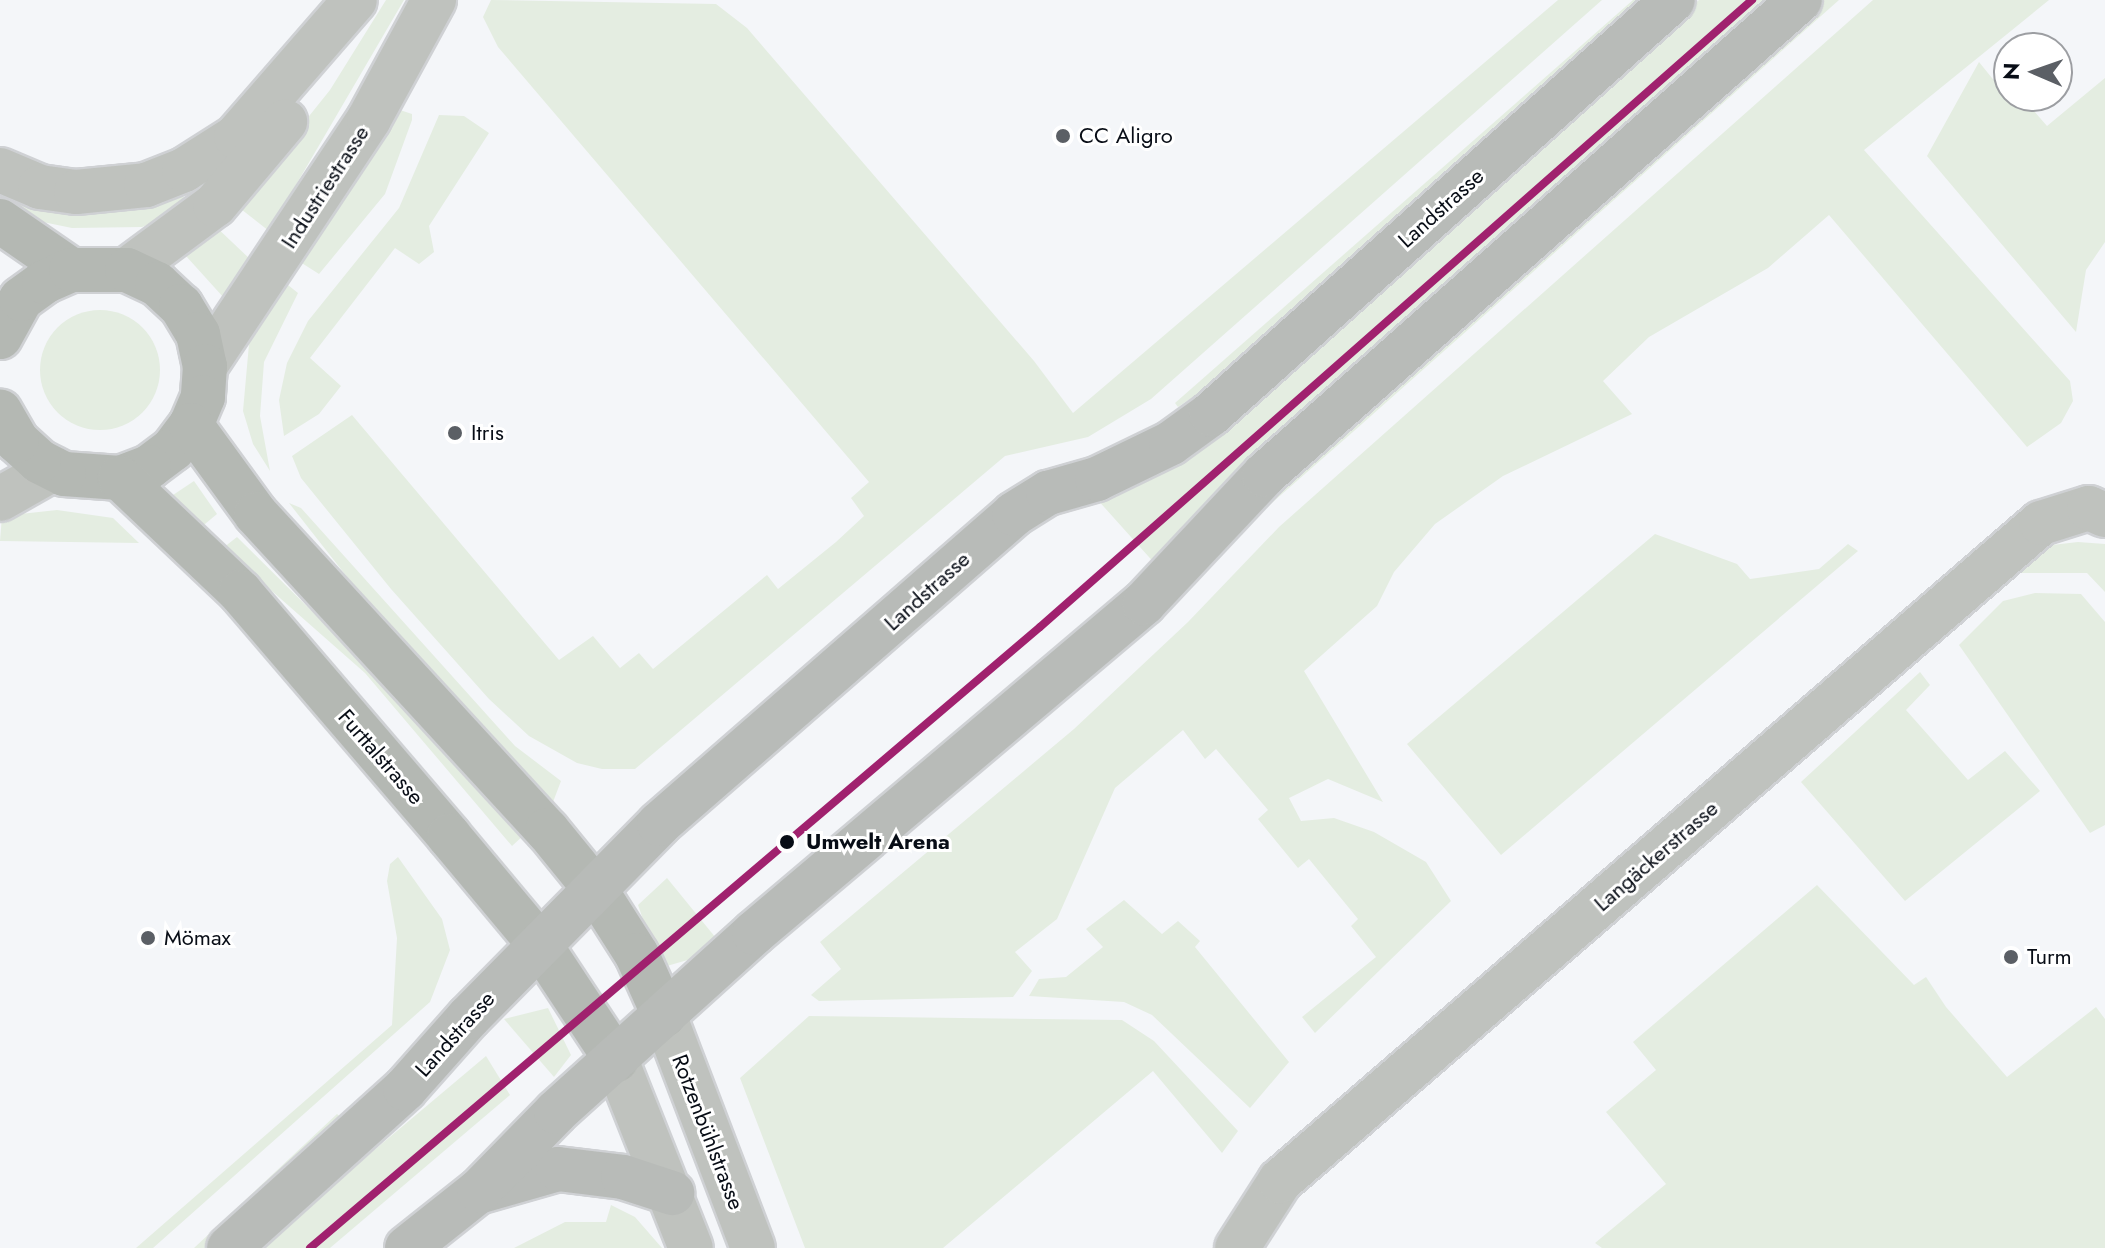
<!DOCTYPE html>
<meta charset="utf-8">
<style>
body{margin:0}
#map{position:relative;width:2105px;height:1248px;overflow:hidden;background:#f4f6f9;font-family:Jost,sans-serif}
div>[style]{position:absolute}
[style*='--x']{left:calc(var(--x)*1px);top:calc(var(--y)*1px);width:calc(var(--w)*1px);rotate:calc(var(--a)*1deg)}
.green>*{inset:0;background:#e4ede1}
.round{border-radius:50%}
.roads{filter:drop-shadow(2px 0 #cfd1d4) drop-shadow(-2px 0 #cfd1d4) drop-shadow(0 2px #cfd1d4) drop-shadow(0 -2px #cfd1d4)}
.minor>*{height:44px;margin:-22px;padding:0 22px;transform-origin:22px;border-radius:22px;background:#bfc2be}
.secondary>*{height:44px;margin:-22px;padding:0 22px;transform-origin:22px;border-radius:22px;background:#b4b8b3}
.primary>*{height:44px;margin:-22px;padding:0 22px;transform-origin:22px;border-radius:22px;background:#b8bbb8}
.tram-1>*{height:8px;margin:-4px;padding:0 4px;transform-origin:4px;border-radius:4px;background:#a0216e}
.dots>*{width:22px;height:22px;translate:-50% -50%;box-sizing:border-box;border:4px solid #fff;border-radius:50%}
span{translate:-50% -50%;white-space:nowrap;text-align:center;line-height:1.15;-webkit-text-stroke:6px #fff;paint-order:stroke}
.poi-label{font-size:22px;color:#080d16}
.left{translate:0 -50%;text-align:left}
.street-label{font-size:22px;color:#080d16}
.stop-label{font-size:22px;color:#080d16;font-weight:700}
.north{position:absolute;left:1993px;top:32px;width:80px;height:80px;box-sizing:border-box;background:#fff;border:2px solid #9c9ea2;border-radius:50%;rotate:272deg;font-size:22px;font-weight:700;line-height:32px;text-align:center;color:#080d16}
.north::after{content:'';display:block;margin:auto;width:28px;height:36px;background:#5b5f65;clip-path:polygon(50% 0,100% 100%,50% 72%,0 100%)}
</style>
<div id="map">
<div class="green">
<div style="clip-path:polygon(386px 0,404px 0,269px 231px,237px 206px,330px 90px)"></div>
<div style="clip-path:polygon(491px 0,716px 4px,747px 28px,1034px 361px,1073px 413px,1558px 0,1602px 0,1151px 399px,1088px 437px,1005px 456px,635px 769px,602px 769px,577px 763px,529px 736px,489px 699px,391px 589px,301px 478px,292px 456px,352px 415px,559px 660px,593px 636px,620px 668px,639px 653px,653px 669px,767px 575px,778px 589px,836px 542px,864px 516px,851px 498px,869px 482px,498px 47px,483px 17px)"></div>
<div style="clip-path:polygon(1633px 0,1649px 0,1237px 367px,1178px 407px,1175px 403px)"></div>
<div style="clip-path:polygon(1699px 0,1773px 0,1157px 566px,1096px 498px,1468px 207px)"></div>
<div style="clip-path:polygon(1823px 0,1839px 0,1354px 431px,1257px 516px,1254px 513px)"></div>
<div style="clip-path:polygon(1873px 0,2049px 0,1864px 150px,2070px 381px,2073px 401px,2061px 423px,2027px 447px,1829px 215px,1768px 268px,1649px 337px,1603px 381px,1632px 414px,1503px 476px,1435px 524px,1394px 572px,1377px 606px,1304px 671px,1383px 802px,1328px 779px,1289px 798px,1301px 821px,1334px 818px,1374px 832px,1426px 862px,1451px 901px,1315px 1033px,1302px 1017px,1376px 957px,1351px 926px,1358px 919px,1309px 859px,1298px 868px,1258px 819px,1268px 810px,1216px 749px,1205px 759px,1183px 730px,1115px 788px,1057px 919px,1015px 952px,1032px 971px,1013px 997px,819px 1001px,811px 995px,841px 969px,820px 942px,1074px 729px,1188px 622px,1279px 527px)"></div>
<div style="clip-path:polygon(1979px 62px,2009px 99px,2021px 96px,2047px 126px,2105px 78px,2105px 242px,2086px 270px,2076px 332px,1927px 156px)"></div>
<div style="clip-path:polygon(400px 110px,412px 114px,412px 120px,385px 194px,319px 274px,297px 260px,367px 166px)"></div>
<div style="clip-path:polygon(439px 115px,464px 116px,489px 133px,429px 226px,434px 252px,419px 264px,395px 248px,310px 358px,341px 386px,319px 414px,284px 436px,279px 400px,287px 363px,308px 321px,399px 208px)"></div>
<div style="clip-path:polygon(0 193px,180px 193px,191px 206px,142px 227px,72px 228px,38px 221px,0 200px)"></div>
<div style="clip-path:polygon(213px 224px,251px 260px,224px 298px,186px 256px)"></div>
<div style="clip-path:polygon(283px 281px,298px 293px,264px 362px,260px 416px,270px 471px,253px 444px,243px 411px,250px 333px)"></div>
<div class="round" style="left:40px;top:310px;width:120px;height:120px"></div>
<div style="clip-path:polygon(194px 481px,217px 514px,199px 529px,164px 501px)"></div>
<div style="clip-path:polygon(289px 503px,301px 508px,515px 746px,561px 781px,553px 802px,545px 800px,355px 587px)"></div>
<div style="clip-path:polygon(57px 510px,113px 518px,139px 543px,0 541px,2px 516px)"></div>
<div style="clip-path:polygon(1655px 534px,1737px 564px,1750px 579px,1819px 569px,1848px 544px,1858px 551px,1501px 855px,1407px 744px)"></div>
<div style="clip-path:polygon(237px 537px,369px 668px,524px 835px,512px 846px,365px 673px,223px 548px)"></div>
<div style="clip-path:polygon(2078px 542px,2105px 544px,2105px 592px,2087px 573px,2015px 573px,2052px 545px)"></div>
<div style="clip-path:polygon(2035px 593px,2081px 594px,2105px 622px,2105px 825px,2090px 833px,1959px 645px,2003px 601px)"></div>
<div style="clip-path:polygon(1920px 672px,1930px 685px,1906px 710px,1968px 780px,2005px 751px,2040px 791px,1905px 901px,1801px 782px)"></div>
<div style="clip-path:polygon(398px 857px,442px 919px,450px 950px,430px 1002px,153px 1248px,136px 1248px,392px 1025px,397px 938px,387px 881px,390px 864px)"></div>
<div style="clip-path:polygon(667px 878px,720px 943px,698px 957px,660px 968px,638px 905px)"></div>
<div style="clip-path:polygon(1817px 885px,1914px 985px,1926px 977px,1946px 1007px,2007px 1077px,2096px 1007px,2105px 1019px,2105px 1248px,1602px 1248px,1595px 1243px,1666px 1184px,1606px 1112px,1656px 1070px,1633px 1042px)"></div>
<div style="clip-path:polygon(1124px 900px,1162px 934px,1178px 921px,1200px 941px,1195px 947px,1289px 1062px,1250px 1108px,1152px 1015px,1124px 1002px,1029px 996px,1039px 979px,1066px 977px,1103px 947px,1086px 929px)"></div>
<div style="clip-path:polygon(548px 1008px,571px 1055px,554px 1077px,504px 1019px)"></div>
<div style="clip-path:polygon(809px 1016px,1122px 1020px,1154px 1041px,1238px 1131px,1222px 1153px,1153px 1071px,943px 1248px,805px 1248px,740px 1078px)"></div>
<div style="clip-path:polygon(486px 1056px,510px 1095px,330px 1248px,258px 1248px)"></div>
<div style="clip-path:polygon(337px 1114px,345px 1121px,211px 1248px,194px 1248px)"></div>
<div style="clip-path:polygon(611px 1205px,635px 1217px,662px 1248px,514px 1248px,565px 1222px,606px 1222px)"></div>
</div>
<div class="roads">
<div class="minor">
<div style="--x:0;--y:170;--w:43;--a:23"></div>
<div style="--x:40;--y:187;--w:36;--a:8"></div>
<div style="--x:76;--y:192;--w:70;--a:-5.7"></div>
<div style="--x:146;--y:185;--w:41;--a:-21.5"></div>
<div style="--x:184;--y:170;--w:62;--a:-32.4"></div>
<div style="--x:236;--y:137;--w:181;--a:-49"></div>
<div style="--x:127;--y:270;--w:109;--a:-36.5"></div>
<div style="--x:215;--y:205;--w:109;--a:-49.9"></div>
<div style="--x:205;--y:366;--w:296;--a:-56.4"></div>
<div style="--x:369;--y:119;--w:136;--a:-61.4"></div>
<div style="--x:0;--y:499;--w:61;--a:-29.5"></div>
<div style="--x:664;--y:1015;--w:249;--a:69.1"></div>
<div style="--x:616;--y:1060;--w:202;--a:68.3"></div>
<div style="--x:1237;--y:1248;--w:80;--a:-57.3"></div>
<div style="--x:1280;--y:1181;--w:1006;--a:-40.85"></div>
<div style="--x:2041;--y:523;--w:50;--a:-17.4"></div>
<div style="--x:2089;--y:508;--w:17;--a:24"></div>
</div>
<div class="secondary">
<div style="--x:0;--y:221;--w:86;--a:34.6"></div>
<div style="--x:0;--y:337;--w:43;--a:-61.1"></div>
<div style="--x:21;--y:299;--w:29;--a:-36"></div>
<div style="--x:44;--y:282;--w:30;--a:-24"></div>
<div style="--x:71;--y:270;--w:56;--a:0"></div>
<div style="--x:127;--y:270;--w:33;--a:25"></div>
<div style="--x:157;--y:284;--w:33;--a:43"></div>
<div style="--x:181;--y:306;--w:33;--a:59"></div>
<div style="--x:198;--y:334;--w:33;--a:78"></div>
<div style="--x:205;--y:366;--w:31;--a:94"></div>
<div style="--x:203;--y:397;--w:30;--a:113"></div>
<div style="--x:191;--y:425;--w:30;--a:127"></div>
<div style="--x:173;--y:449;--w:30;--a:143"></div>
<div style="--x:149;--y:467;--w:31;--a:159"></div>
<div style="--x:120;--y:478;--w:56;--a:-175.9"></div>
<div style="--x:64;--y:474;--w:28;--a:-153"></div>
<div style="--x:39;--y:461;--w:30;--a:-138"></div>
<div style="--x:17;--y:441;--w:34;--a:-120"></div>
<div style="--x:191;--y:425;--w:110;--a:53.9"></div>
<div style="--x:256;--y:514;--w:430;--a:47.4"></div>
<div style="--x:547;--y:830;--w:76;--a:50.9"></div>
<div style="--x:595;--y:889;--w:78;--a:57.5"></div>
<div style="--x:637;--y:955;--w:66;--a:65.8"></div>
<div style="--x:120;--y:478;--w:166;--a:43.5"></div>
<div style="--x:240;--y:592;--w:321;--a:49.4"></div>
<div style="--x:449;--y:836;--w:142;--a:50.1"></div>
<div style="--x:540;--y:945;--w:138;--a:56.5"></div>
</div>
<div class="primary">
<div style="--x:481;--y:1191;--w:80;--a:-15.9"></div>
<div style="--x:558;--y:1169;--w:65;--a:7"></div>
<div style="--x:623;--y:1177;--w:52;--a:18.1"></div>
<div style="--x:229;--y:1248;--w:237;--a:-42.1"></div>
<div style="--x:405;--y:1089;--w:96;--a:-48.4"></div>
<div style="--x:469;--y:1017;--w:271;--a:-45.4"></div>
<div style="--x:659;--y:824;--w:471;--a:-41.1"></div>
<div style="--x:1014;--y:514;--w:40;--a:-32"></div>
<div style="--x:1048;--y:493;--w:51;--a:-15.9"></div>
<div style="--x:1097;--y:479;--w:82;--a:-25.9"></div>
<div style="--x:1171;--y:443;--w:49;--a:-35.9"></div>
<div style="--x:1211;--y:414;--w:620;--a:-41.86"></div>
<div style="--x:407;--y:1248;--w:92;--a:-38.4"></div>
<div style="--x:479;--y:1191;--w:110;--a:-45.7"></div>
<div style="--x:556;--y:1112;--w:267;--a:-42.1"></div>
<div style="--x:754;--y:933;--w:511;--a:-40.24"></div>
<div style="--x:1144;--y:603;--w:175;--a:-46.8"></div>
<div style="--x:1264;--y:475;--w:716;--a:-41.55"></div>
</div>
</div>
<div class="tram-1">
<div style="--x:310;--y:1248;--w:958;--a:-40.39"></div>
<div style="--x:1040;--y:627;--w:949;--a:-41.37"></div>
</div>
<div class="dots">
<div style="left:1063px;top:136px;background:#5b5f65"></div>
<div style="left:455px;top:433px;background:#5b5f65"></div>
<div style="left:787px;top:842px;background:#080d16"></div>
<div style="left:148px;top:938px;background:#5b5f65"></div>
<div style="left:2011px;top:957px;background:#5b5f65"></div>
</div>
<div class="poi-label">
<span class="left" style="left:1079px;top:136px">CC Aligro</span>
<span class="left" style="left:471px;top:433px">Itris</span>
<span class="left" style="left:164px;top:938px">Mömax</span>
<span class="left" style="left:2027px;top:957px">Turm</span>
</div>
<div class="street-label">
<span style="left:325px;top:187px;rotate:-57deg">Industriestrasse</span>
<span style="left:1441px;top:208px;rotate:-42deg">Landstrasse</span>
<span style="left:927px;top:591px;rotate:-42deg">Landstrasse</span>
<span style="left:381px;top:757px;rotate:49deg">Furttalstrasse</span>
<span style="left:1656px;top:856px;rotate:-41deg">Langäckerstrasse</span>
<span style="left:455px;top:1034px;rotate:-48deg">Landstrasse</span>
<span style="left:708px;top:1132px;rotate:69deg">Rotzenbühlstrasse</span>
</div>
<div class="stop-label">
<span class="left" style="left:806px;top:842px">Umwelt Arena</span>
</div>
<div class="north">N</div>
</div>
